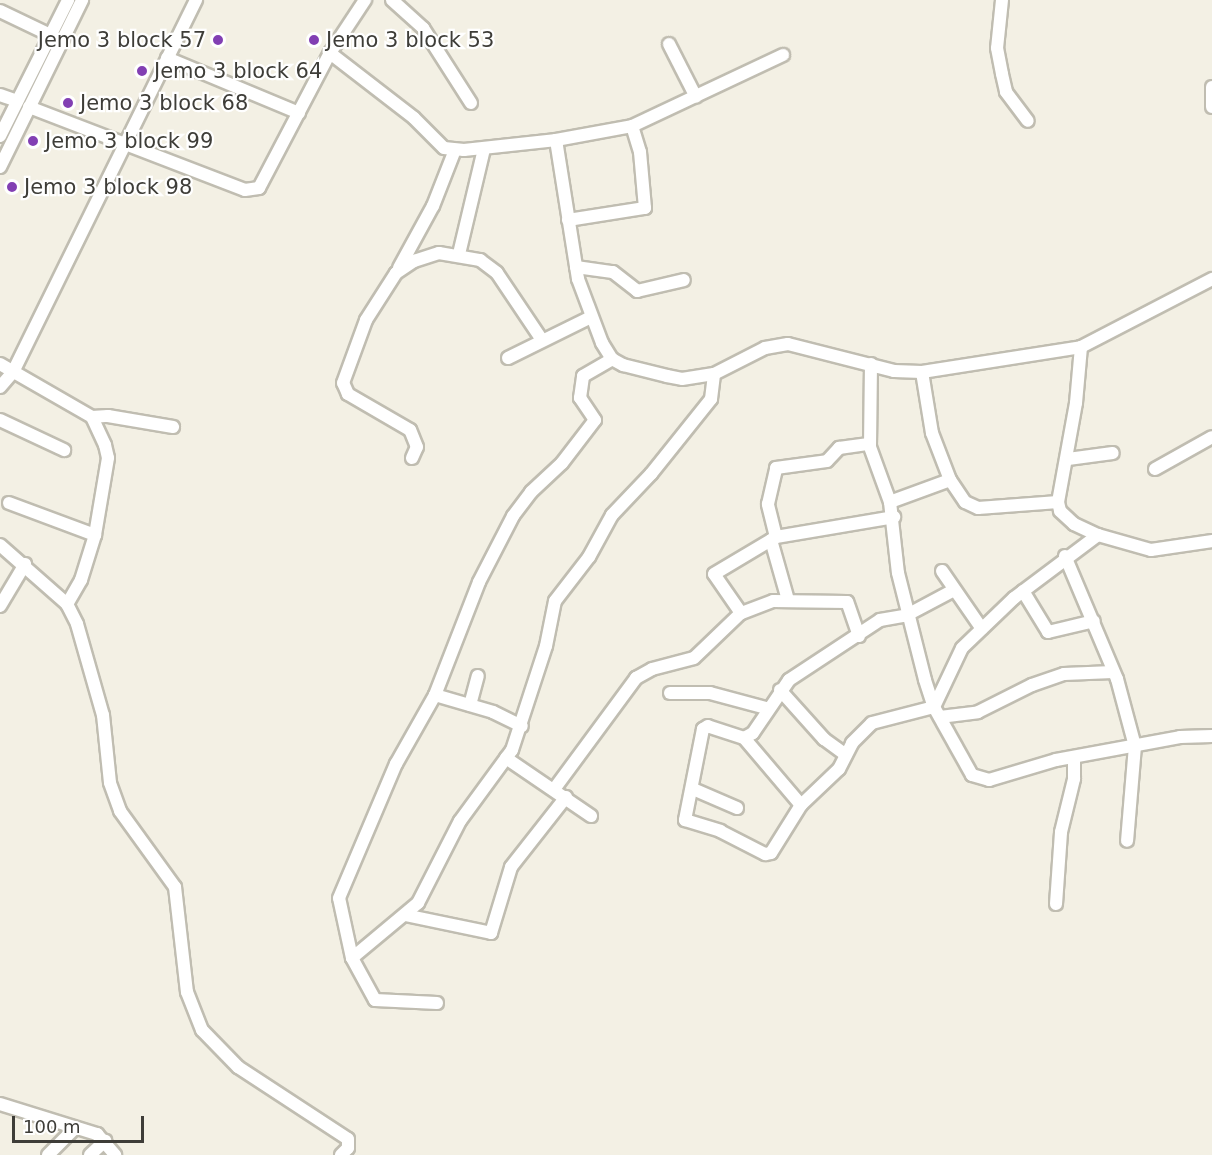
<!DOCTYPE html>
<style>
body{margin:0}
#map{position:relative;width:1212px;height:1155px;overflow:hidden;background:#f3f0e4;font-family:"DejaVu Sans",sans-serif}
div>[style]{position:absolute}
[style*='--x']{left:calc(var(--x)*1px);top:calc(var(--y)*1px);width:calc(var(--w)*1px);rotate:calc(var(--a)*1deg)}
.roads{filter:drop-shadow(2px 0 #c0bdb1) drop-shadow(-2px 0 #c0bdb1) drop-shadow(0 2px #c0bdb1) drop-shadow(0 -2px #c0bdb1)}
.minor>*{height:12px;margin:-6px;padding:0 6px;transform-origin:6px;border-radius:6px;background:#fff}
.dots>*{width:16px;height:16px;translate:-50% -50%;box-sizing:border-box;border:3px solid #fff;border-radius:50%}
span{translate:-50% -50%;white-space:nowrap;text-align:center;line-height:1.15;-webkit-text-stroke:4.5px #fff;paint-order:stroke}
.poi-label{font-size:21px;color:#3e3d38}
.right{translate:-100% -50%;text-align:right}
.left{translate:0 -50%;text-align:left}
.scale{position:absolute;left:12px;top:1116px;width:132px;height:27px;box-sizing:border-box;border:3px solid #3e3d38;border-top:0;padding-left:8px;font-size:18px;line-height:21px;white-space:nowrap;color:#3e3d38;-webkit-text-stroke:4px #fff;paint-order:stroke}
</style>
<div id="map">
<div class="roads">
<div class="minor">
<div style="--x:392;--y:0;--w:42;--a:42.1"></div>
<div style="--x:423;--y:28;--w:89;--a:57.4"></div>
<div style="--x:1002;--y:0;--w:48;--a:95.9"></div>
<div style="--x:997;--y:48;--w:26;--a:79"></div>
<div style="--x:1002;--y:74;--w:18;--a:77"></div>
<div style="--x:1006;--y:92;--w:36;--a:53"></div>
<div style="--x:0;--y:11;--w:55;--a:25.6"></div>
<div style="--x:669;--y:44;--w:59;--a:63"></div>
<div style="--x:330;--y:53;--w:106;--a:37.7"></div>
<div style="--x:414;--y:118;--w:42;--a:45"></div>
<div style="--x:444;--y:148;--w:20;--a:6"></div>
<div style="--x:464;--y:150;--w:93;--a:-6.2"></div>
<div style="--x:556;--y:140;--w:77;--a:-10.4"></div>
<div style="--x:632;--y:126;--w:167;--a:-25.2"></div>
<div style="--x:167;--y:58;--w:143;--a:22.6"></div>
<div style="--x:0;--y:95;--w:18;--a:19"></div>
<div style="--x:29;--y:107;--w:231;--a:21"></div>
<div style="--x:245;--y:190;--w:14;--a:-8"></div>
<div style="--x:259;--y:188;--w:153;--a:-62.3"></div>
<div style="--x:330;--y:53;--w:64;--a:-56.6"></div>
<div style="--x:1212;--y:107;--w:20;--a:-90"></div>
<div style="--x:0;--y:136;--w:152;--a:-63.4"></div>
<div style="--x:556;--y:140;--w:141;--a:81"></div>
<div style="--x:578;--y:279;--w:68;--a:69.4"></div>
<div style="--x:602;--y:343;--w:19;--a:58"></div>
<div style="--x:612;--y:359;--w:13;--a:29"></div>
<div style="--x:623;--y:365;--w:45;--a:14"></div>
<div style="--x:667;--y:376;--w:15;--a:11"></div>
<div style="--x:682;--y:379;--w:32;--a:-9"></div>
<div style="--x:714;--y:374;--w:57;--a:-27"></div>
<div style="--x:765;--y:348;--w:23;--a:-10"></div>
<div style="--x:788;--y:344;--w:109;--a:14.3"></div>
<div style="--x:894;--y:371;--w:28;--a:2"></div>
<div style="--x:922;--y:372;--w:161;--a:-8.9"></div>
<div style="--x:1081;--y:347;--w:148;--a:-27.4"></div>
<div style="--x:0;--y:167;--w:186;--a:-63.8"></div>
<div style="--x:568;--y:220;--w:78;--a:-8.9"></div>
<div style="--x:645;--y:208;--w:56;--a:-95.1"></div>
<div style="--x:640;--y:152;--w:27;--a:-107"></div>
<div style="--x:459;--y:254;--w:108;--a:-76.6"></div>
<div style="--x:576;--y:267;--w:37;--a:8"></div>
<div style="--x:613;--y:272;--w:31;--a:38"></div>
<div style="--x:637;--y:291;--w:48;--a:-13.2"></div>
<div style="--x:399;--y:268;--w:71;--a:-61.3"></div>
<div style="--x:433;--y:206;--w:60;--a:-68.6"></div>
<div style="--x:1081;--y:347;--w:56;--a:95.1"></div>
<div style="--x:1076;--y:403;--w:101;--a:100.3"></div>
<div style="--x:1058;--y:502;--w:9;--a:77"></div>
<div style="--x:1060;--y:511;--w:19;--a:43"></div>
<div style="--x:1074;--y:524;--w:26;--a:25"></div>
<div style="--x:508;--y:358;--w:93;--a:-26.3"></div>
<div style="--x:0;--y:364;--w:106;--a:29.9"></div>
<div style="--x:92;--y:417;--w:31;--a:65"></div>
<div style="--x:105;--y:445;--w:13;--a:77"></div>
<div style="--x:108;--y:458;--w:78;--a:99.6"></div>
<div style="--x:95;--y:535;--w:47;--a:107.3"></div>
<div style="--x:81;--y:580;--w:28;--a:120"></div>
<div style="--x:871;--y:364;--w:83;--a:90.7"></div>
<div style="--x:870;--y:447;--w:59;--a:70"></div>
<div style="--x:922;--y:372;--w:62;--a:80.7"></div>
<div style="--x:932;--y:433;--w:50;--a:69"></div>
<div style="--x:0;--y:387;--w:20;--a:-49"></div>
<div style="--x:13;--y:372;--w:415;--a:-63.8"></div>
<div style="--x:92;--y:417;--w:16;--a:-4"></div>
<div style="--x:108;--y:416;--w:66;--a:9.6"></div>
<div style="--x:0;--y:420;--w:71;--a:25.1"></div>
<div style="--x:412;--y:458;--w:12;--a:-66"></div>
<div style="--x:417;--y:447;--w:18;--a:-112"></div>
<div style="--x:410;--y:430;--w:72;--a:-149.9"></div>
<div style="--x:348;--y:394;--w:12;--a:-114"></div>
<div style="--x:343;--y:383;--w:67;--a:-69.9"></div>
<div style="--x:366;--y:320;--w:56;--a:-57.4"></div>
<div style="--x:396;--y:273;--w:22;--a:-34"></div>
<div style="--x:414;--y:261;--w:26;--a:-18"></div>
<div style="--x:439;--y:253;--w:42;--a:9.7"></div>
<div style="--x:480;--y:260;--w:21;--a:37"></div>
<div style="--x:497;--y:273;--w:81;--a:56.1"></div>
<div style="--x:1068;--y:459;--w:45;--a:-7.6"></div>
<div style="--x:1155;--y:469;--w:65;--a:-29.3"></div>
<div style="--x:1058;--y:502;--w:80;--a:175.7"></div>
<div style="--x:978;--y:508;--w:14;--a:-155"></div>
<div style="--x:965;--y:502;--w:27;--a:-124"></div>
<div style="--x:950;--y:480;--w:64;--a:159.9"></div>
<div style="--x:890;--y:502;--w:71;--a:83.6"></div>
<div style="--x:898;--y:573;--w:110;--a:75.8"></div>
<div style="--x:925;--y:680;--w:28;--a:72"></div>
<div style="--x:934;--y:707;--w:78;--a:60.8"></div>
<div style="--x:972;--y:775;--w:18;--a:16"></div>
<div style="--x:989;--y:780;--w:70;--a:-16.6"></div>
<div style="--x:1056;--y:760;--w:126;--a:-10.5"></div>
<div style="--x:1180;--y:737;--w:32;--a:-2"></div>
<div style="--x:9;--y:503;--w:92;--a:20.4"></div>
<div style="--x:776;--y:537;--w:34;--a:-104"></div>
<div style="--x:768;--y:504;--w:37;--a:-77"></div>
<div style="--x:776;--y:468;--w:51;--a:-7.8"></div>
<div style="--x:827;--y:461;--w:18;--a:-47"></div>
<div style="--x:839;--y:448;--w:30;--a:-8"></div>
<div style="--x:771;--y:540;--w:62;--a:74.2"></div>
<div style="--x:0;--y:545;--w:89;--a:41.4"></div>
<div style="--x:67;--y:604;--w:22;--a:63"></div>
<div style="--x:77;--y:624;--w:95;--a:74.1"></div>
<div style="--x:103;--y:715;--w:68;--a:84.1"></div>
<div style="--x:110;--y:783;--w:30;--a:70"></div>
<div style="--x:120;--y:811;--w:94;--a:54.1"></div>
<div style="--x:175;--y:887;--w:106;--a:83.5"></div>
<div style="--x:187;--y:992;--w:41;--a:68.5"></div>
<div style="--x:202;--y:1030;--w:52;--a:45.8"></div>
<div style="--x:238;--y:1067;--w:131;--a:33.2"></div>
<div style="--x:348;--y:1139;--w:9;--a:90"></div>
<div style="--x:348;--y:1148;--w:10;--a:135"></div>
<div style="--x:1065;--y:556;--w:134;--a:67.1"></div>
<div style="--x:1117;--y:679;--w:69;--a:75"></div>
<div style="--x:1135;--y:746;--w:95;--a:94.8"></div>
<div style="--x:942;--y:571;--w:70;--a:55.4"></div>
<div style="--x:1023;--y:591;--w:48;--a:58.6"></div>
<div style="--x:1048;--y:632;--w:47;--a:-13.4"></div>
<div style="--x:0;--y:606;--w:49;--a:-59.2"></div>
<div style="--x:859;--y:636;--w:36;--a:-109"></div>
<div style="--x:847;--y:602;--w:74;--a:-179.2"></div>
<div style="--x:773;--y:601;--w:34;--a:159"></div>
<div style="--x:741;--y:613;--w:47;--a:-124.7"></div>
<div style="--x:714;--y:574;--w:72;--a:-30.8"></div>
<div style="--x:776;--y:537;--w:120;--a:-9.6"></div>
<div style="--x:780;--y:690;--w:66;--a:48.1"></div>
<div style="--x:824;--y:739;--w:27;--a:36"></div>
<div style="--x:670;--y:693;--w:40;--a:0"></div>
<div style="--x:710;--y:693;--w:58;--a:15"></div>
<div style="--x:435;--y:695;--w:60;--a:16.3"></div>
<div style="--x:493;--y:712;--w:32;--a:26"></div>
<div style="--x:470;--y:705;--w:30;--a:-75"></div>
<div style="--x:934;--y:707;--w:65;--a:-64.6"></div>
<div style="--x:962;--y:648;--w:72;--a:-43.9"></div>
<div style="--x:1014;--y:598;--w:105;--a:-36.9"></div>
<div style="--x:1098;--y:535;--w:55;--a:15.8"></div>
<div style="--x:1151;--y:550;--w:62;--a:-8.4"></div>
<div style="--x:940;--y:717;--w:38;--a:-7"></div>
<div style="--x:978;--y:712;--w:60;--a:-26.6"></div>
<div style="--x:1032;--y:685;--w:34;--a:-19"></div>
<div style="--x:1064;--y:674;--w:49;--a:-2.3"></div>
<div style="--x:744;--y:738;--w:10;--a:-29"></div>
<div style="--x:753;--y:733;--w:64;--a:-55.8"></div>
<div style="--x:789;--y:680;--w:109;--a:-33.4"></div>
<div style="--x:880;--y:620;--w:27;--a:-10"></div>
<div style="--x:907;--y:615;--w:53;--a:-28"></div>
<div style="--x:506;--y:758;--w:103;--a:34.3"></div>
<div style="--x:555;--y:788;--w:137;--a:-53.6"></div>
<div style="--x:636;--y:678;--w:18;--a:-29"></div>
<div style="--x:652;--y:669;--w:43;--a:-14.7"></div>
<div style="--x:694;--y:658;--w:65;--a:-43.8"></div>
<div style="--x:693;--y:789;--w:48;--a:23.4"></div>
<div style="--x:801;--y:805;--w:88;--a:-130.4"></div>
<div style="--x:744;--y:738;--w:38;--a:-162"></div>
<div style="--x:708;--y:726;--w:6;--a:149"></div>
<div style="--x:703;--y:729;--w:93;--a:101.2"></div>
<div style="--x:685;--y:820;--w:37;--a:17"></div>
<div style="--x:720;--y:831;--w:51;--a:27.1"></div>
<div style="--x:765;--y:854;--w:6;--a:-9"></div>
<div style="--x:771;--y:853;--w:57;--a:-58"></div>
<div style="--x:801;--y:805;--w:52;--a:-43.5"></div>
<div style="--x:839;--y:769;--w:29;--a:-63"></div>
<div style="--x:852;--y:743;--w:28;--a:-45"></div>
<div style="--x:872;--y:723;--w:64;--a:-14.5"></div>
<div style="--x:1056;--y:904;--w:72;--a:-86"></div>
<div style="--x:1061;--y:832;--w:55;--a:-76.2"></div>
<div style="--x:1074;--y:779;--w:22;--a:-90"></div>
<div style="--x:405;--y:915;--w:88;--a:11.8"></div>
<div style="--x:491;--y:933;--w:69;--a:-73.1"></div>
<div style="--x:511;--y:867;--w:89;--a:-51.8"></div>
<div style="--x:352;--y:958;--w:86;--a:-39.8"></div>
<div style="--x:418;--y:903;--w:92;--a:-62.9"></div>
<div style="--x:460;--y:821;--w:88;--a:-53.8"></div>
<div style="--x:512;--y:750;--w:109;--a:-71.9"></div>
<div style="--x:546;--y:646;--w:46;--a:-78.7"></div>
<div style="--x:555;--y:601;--w:56;--a:-52.3"></div>
<div style="--x:589;--y:557;--w:48;--a:-61.3"></div>
<div style="--x:612;--y:515;--w:57;--a:-46.4"></div>
<div style="--x:651;--y:474;--w:96;--a:-51.3"></div>
<div style="--x:711;--y:399;--w:25;--a:-83"></div>
<div style="--x:437;--y:1003;--w:62;--a:-177.2"></div>
<div style="--x:375;--y:1000;--w:48;--a:-118.7"></div>
<div style="--x:352;--y:958;--w:61;--a:-102.2"></div>
<div style="--x:339;--y:898;--w:146;--a:-67"></div>
<div style="--x:396;--y:764;--w:79;--a:-60.5"></div>
<div style="--x:435;--y:695;--w:121;--a:-68.7"></div>
<div style="--x:479;--y:582;--w:74;--a:-62.7"></div>
<div style="--x:513;--y:516;--w:30;--a:-53"></div>
<div style="--x:531;--y:492;--w:42;--a:-43.1"></div>
<div style="--x:562;--y:463;--w:54;--a:-52.5"></div>
<div style="--x:595;--y:420;--w:27;--a:-124"></div>
<div style="--x:580;--y:398;--w:22;--a:-82"></div>
<div style="--x:583;--y:376;--w:34;--a:-30"></div>
<div style="--x:0;--y:1104;--w:102;--a:17.2"></div>
<div style="--x:97;--y:1134;--w:28;--a:49"></div>
<div style="--x:48;--y:1155;--w:35;--a:-45"></div>
<div style="--x:90;--y:1155;--w:21;--a:-43"></div>
</div>
</div>
<div class="dots">
<div style="left:218px;top:40px;background:#823fb3"></div>
<div style="left:314px;top:40px;background:#823fb3"></div>
<div style="left:142px;top:71px;background:#823fb3"></div>
<div style="left:68px;top:103px;background:#823fb3"></div>
<div style="left:33px;top:141px;background:#823fb3"></div>
<div style="left:12px;top:187px;background:#823fb3"></div>
</div>
<div class="poi-label">
<span class="right" style="left:206px;top:40px">Jemo 3 block 57</span>
<span class="left" style="left:326px;top:40px">Jemo 3 block 53</span>
<span class="left" style="left:154px;top:71px">Jemo 3 block 64</span>
<span class="left" style="left:80px;top:103px">Jemo 3 block 68</span>
<span class="left" style="left:45px;top:141px">Jemo 3 block 99</span>
<span class="left" style="left:24px;top:187px">Jemo 3 block 98</span>
</div>
<div class="scale">100 m</div>
</div>
